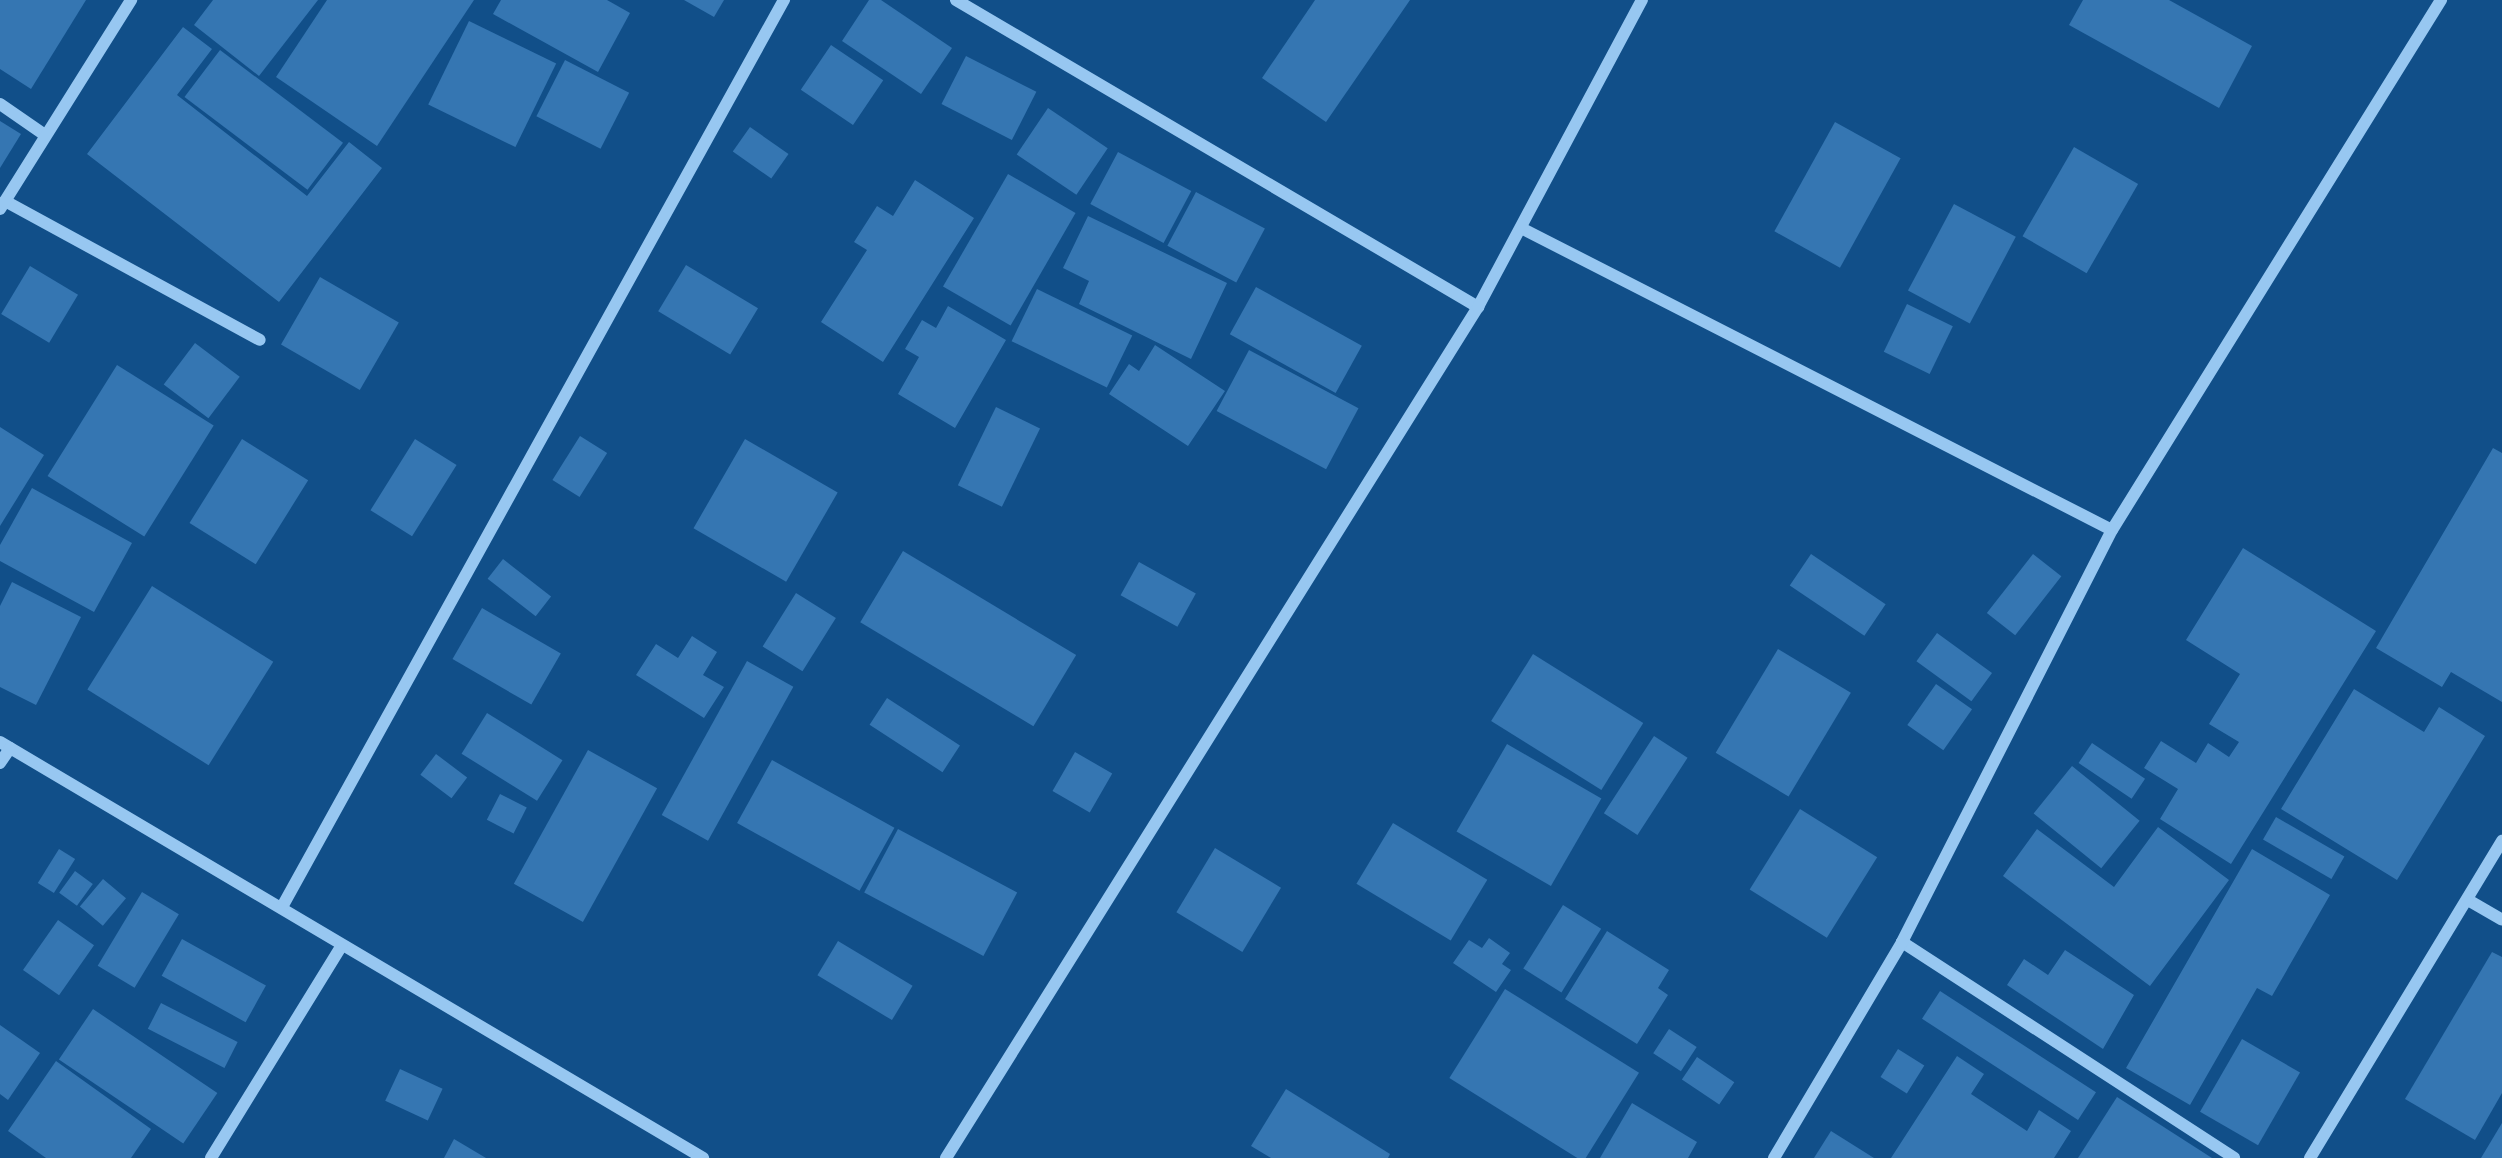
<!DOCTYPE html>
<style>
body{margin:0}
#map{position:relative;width:2502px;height:1158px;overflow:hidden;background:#114f89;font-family:"Titillium Web",sans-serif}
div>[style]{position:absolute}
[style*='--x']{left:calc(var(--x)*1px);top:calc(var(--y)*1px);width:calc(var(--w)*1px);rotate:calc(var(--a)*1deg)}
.building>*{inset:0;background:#3576b2;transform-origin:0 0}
.minor>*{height:12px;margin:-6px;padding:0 6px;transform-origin:6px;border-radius:6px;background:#97c7f1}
span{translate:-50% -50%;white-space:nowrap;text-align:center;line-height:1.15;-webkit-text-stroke:5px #114f89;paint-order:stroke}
</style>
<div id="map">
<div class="building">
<div style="clip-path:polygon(0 0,86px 0,31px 89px,0 69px)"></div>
<div style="clip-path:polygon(213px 0,318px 0,259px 76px,194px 25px)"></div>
<div style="clip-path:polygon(327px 0,474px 0,377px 146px,276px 77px)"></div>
<div style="clip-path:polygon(501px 0,607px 0,630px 13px,598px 72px,493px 14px)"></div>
<div style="clip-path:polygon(684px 0,724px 0,714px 17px)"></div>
<div style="clip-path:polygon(869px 0,881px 0,952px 48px,921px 94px,842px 41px)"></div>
<div style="clip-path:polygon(1315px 0,1410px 0,1326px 122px,1262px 78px)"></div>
<div style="clip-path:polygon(2083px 0,2169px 0,2252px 46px,2219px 108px,2069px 25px)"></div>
<div style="left:469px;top:21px;width:97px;height:93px;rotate:26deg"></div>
<div style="clip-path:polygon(183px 27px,212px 49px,177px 95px,307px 196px,349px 142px,382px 168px,279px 302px,87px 154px)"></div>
<div style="left:831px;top:45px;width:63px;height:54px;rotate:34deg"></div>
<div style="left:220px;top:50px;width:154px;height:59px;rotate:37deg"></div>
<div style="left:966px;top:56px;width:79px;height:54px;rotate:27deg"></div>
<div style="left:565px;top:60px;width:72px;height:63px;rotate:27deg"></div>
<div style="left:1048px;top:108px;width:72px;height:56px;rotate:34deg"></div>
<div style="clip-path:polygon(0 121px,21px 134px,0 168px)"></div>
<div style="left:1835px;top:122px;width:75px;height:125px;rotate:29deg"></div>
<div style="left:750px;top:127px;width:47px;height:30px;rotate:35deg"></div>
<div style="left:2074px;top:147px;width:74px;height:103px;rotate:30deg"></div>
<div style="left:1118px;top:152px;width:83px;height:59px;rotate:28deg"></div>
<div style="left:1008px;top:174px;width:78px;height:130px;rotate:30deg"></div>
<div style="clip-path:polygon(915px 180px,974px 218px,883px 362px,821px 322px,867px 250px,854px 242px,877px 206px,893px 216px)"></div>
<div style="left:1196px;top:192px;width:78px;height:61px;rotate:28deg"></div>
<div style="left:1954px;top:204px;width:70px;height:98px;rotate:28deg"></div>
<div style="clip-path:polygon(1088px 216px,1227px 283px,1191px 359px,1079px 304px,1089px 281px,1063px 268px)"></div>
<div style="left:686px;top:265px;width:84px;height:54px;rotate:31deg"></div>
<div style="left:30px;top:266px;width:56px;height:56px;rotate:31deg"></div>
<div style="left:320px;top:277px;width:91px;height:78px;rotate:30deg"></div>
<div style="left:1256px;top:287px;width:121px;height:54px;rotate:29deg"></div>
<div style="left:1037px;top:289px;width:106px;height:58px;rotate:26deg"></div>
<div style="left:1907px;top:304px;width:51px;height:53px;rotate:26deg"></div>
<div style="clip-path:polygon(948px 306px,1006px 340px,955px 428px,898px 394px,919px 357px,905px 349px,922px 320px,936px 328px)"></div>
<div style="left:195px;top:343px;width:56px;height:52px;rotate:37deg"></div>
<div style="clip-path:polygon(1155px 345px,1225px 391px,1188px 446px,1109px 394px,1129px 364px,1139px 371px)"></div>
<div style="left:1249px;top:350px;width:124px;height:69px;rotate:28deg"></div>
<div style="left:117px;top:365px;width:114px;height:131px;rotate:32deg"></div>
<div style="left:996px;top:407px;width:49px;height:87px;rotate:26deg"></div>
<div style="clip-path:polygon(0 427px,44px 455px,0 526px)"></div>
<div style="left:580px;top:436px;width:32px;height:52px;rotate:32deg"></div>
<div style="left:242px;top:439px;width:78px;height:99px;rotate:32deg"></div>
<div style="left:415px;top:439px;width:49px;height:84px;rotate:32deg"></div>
<div style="left:745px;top:439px;width:107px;height:103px;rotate:30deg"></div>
<div style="clip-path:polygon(2493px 448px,2502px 453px,2502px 702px,2451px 672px,2442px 687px,2376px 648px)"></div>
<div style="clip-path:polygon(32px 488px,132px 543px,94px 612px,0 561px,0 545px)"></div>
<div style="clip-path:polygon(2243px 548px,2376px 631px,2231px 864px,2160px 819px,2178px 789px,2144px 768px,2161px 741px,2196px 763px,2208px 743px,2229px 757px,2239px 742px,2209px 724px,2240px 674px,2186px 640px)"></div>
<div style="left:903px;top:551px;width:202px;height:83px;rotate:31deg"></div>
<div style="left:1811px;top:554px;width:90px;height:38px;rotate:34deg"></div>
<div style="left:2033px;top:554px;width:36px;height:75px;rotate:38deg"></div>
<div style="left:503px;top:559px;width:61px;height:25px;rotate:38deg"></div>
<div style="left:1139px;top:562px;width:65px;height:38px;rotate:29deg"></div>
<div style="clip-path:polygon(12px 582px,81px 617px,36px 705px,0 687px,0 606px)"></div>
<div style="left:152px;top:586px;width:143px;height:122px;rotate:32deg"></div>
<div style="left:796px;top:593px;width:47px;height:63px;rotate:32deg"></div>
<div style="left:482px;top:608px;width:91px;height:59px;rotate:30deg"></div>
<div style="left:1937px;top:633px;width:68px;height:35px;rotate:36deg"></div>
<div style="clip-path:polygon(692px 636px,717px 652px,703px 675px,724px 687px,704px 718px,636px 675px,656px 644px,678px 658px)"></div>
<div style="left:1778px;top:649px;width:85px;height:121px;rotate:31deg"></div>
<div style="left:1533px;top:654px;width:130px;height:79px;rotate:32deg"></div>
<div style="left:747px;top:661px;width:53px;height:176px;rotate:29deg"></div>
<div style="left:1936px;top:684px;width:44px;height:50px;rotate:35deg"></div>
<div style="clip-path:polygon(2354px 689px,2424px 732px,2439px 707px,2485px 736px,2397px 880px,2281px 809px)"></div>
<div style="left:887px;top:698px;width:87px;height:32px;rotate:33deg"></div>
<div style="left:487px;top:713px;width:89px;height:48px;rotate:32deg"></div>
<div style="left:1654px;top:736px;width:40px;height:92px;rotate:33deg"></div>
<div style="left:2092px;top:743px;width:64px;height:24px;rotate:34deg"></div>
<div style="left:1507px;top:744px;width:109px;height:101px;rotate:30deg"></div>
<div style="left:588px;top:750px;width:79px;height:153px;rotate:29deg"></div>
<div style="left:1075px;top:752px;width:43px;height:45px;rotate:30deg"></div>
<div style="left:436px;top:754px;width:39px;height:26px;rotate:37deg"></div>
<div style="left:772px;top:760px;width:140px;height:72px;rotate:29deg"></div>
<div style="left:2072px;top:766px;width:87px;height:61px;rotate:39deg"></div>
<div style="left:500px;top:794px;width:30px;height:29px;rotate:27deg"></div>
<div style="left:1800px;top:809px;width:91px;height:95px;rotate:32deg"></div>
<div style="left:2276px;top:817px;width:79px;height:26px;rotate:30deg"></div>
<div style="left:1393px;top:823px;width:110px;height:71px;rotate:31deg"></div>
<div style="clip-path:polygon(2158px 827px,2229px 880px,2150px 986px,2003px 876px,2037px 829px,2114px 887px)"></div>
<div style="left:898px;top:829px;width:135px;height:72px;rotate:28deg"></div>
<div style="left:1215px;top:848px;width:77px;height:75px;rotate:31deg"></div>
<div style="left:59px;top:849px;width:19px;height:40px;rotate:32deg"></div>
<div style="clip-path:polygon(2252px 849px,2330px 895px,2272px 996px,2257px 988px,2190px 1105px,2126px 1068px)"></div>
<div style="left:75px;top:871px;width:22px;height:27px;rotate:36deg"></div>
<div style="left:103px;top:879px;width:30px;height:36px;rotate:40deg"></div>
<div style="left:142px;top:892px;width:43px;height:86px;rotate:31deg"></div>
<div style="left:1563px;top:905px;width:45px;height:75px;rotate:32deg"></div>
<div style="left:58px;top:920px;width:44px;height:61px;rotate:35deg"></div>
<div style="clip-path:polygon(1607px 931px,1669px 970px,1658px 988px,1668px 995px,1637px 1044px,1565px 999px)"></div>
<div style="clip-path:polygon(1489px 938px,1510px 953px,1502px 964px,1511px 970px,1496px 992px,1453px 963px,1469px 940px,1482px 948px)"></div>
<div style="left:182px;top:939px;width:96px;height:42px;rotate:29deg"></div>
<div style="left:838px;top:941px;width:87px;height:40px;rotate:31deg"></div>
<div style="clip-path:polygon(2065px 950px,2134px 995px,2103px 1049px,2007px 985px,2024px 959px,2048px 975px)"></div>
<div style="clip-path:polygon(2492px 952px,2502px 957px,2502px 1093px,2475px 1140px,2405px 1099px)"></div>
<div style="left:1505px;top:989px;width:158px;height:105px;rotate:32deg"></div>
<div style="left:1940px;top:991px;width:186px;height:33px;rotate:33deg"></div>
<div style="left:161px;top:1003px;width:86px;height:29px;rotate:27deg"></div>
<div style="left:93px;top:1009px;width:150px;height:61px;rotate:34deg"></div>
<div style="clip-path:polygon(0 1025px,40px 1053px,8px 1100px,0 1094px)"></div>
<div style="left:1669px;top:1029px;width:33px;height:29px;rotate:33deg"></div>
<div style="left:2242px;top:1039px;width:67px;height:84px;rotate:30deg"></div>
<div style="left:1898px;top:1049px;width:31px;height:33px;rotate:32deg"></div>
<div style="clip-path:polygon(1957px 1056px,1984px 1074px,1971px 1094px,2027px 1131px,2039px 1110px,2071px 1131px,2054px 1158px,1891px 1158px)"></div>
<div style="left:1697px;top:1057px;width:45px;height:27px;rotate:34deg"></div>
<div style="clip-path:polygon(56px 1061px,151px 1129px,131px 1158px,46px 1158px,8px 1131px)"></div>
<div style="left:400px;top:1069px;width:47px;height:35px;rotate:25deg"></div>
<div style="clip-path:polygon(1286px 1089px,1390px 1154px,1388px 1158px,1271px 1158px,1251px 1146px)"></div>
<div style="clip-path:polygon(2117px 1097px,2212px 1158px,2078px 1158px)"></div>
<div style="clip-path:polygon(1632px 1103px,1697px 1142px,1688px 1158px,1600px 1158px)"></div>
<div style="clip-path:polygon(2502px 1123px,2502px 1158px,2481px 1158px)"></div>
<div style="clip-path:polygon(1831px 1131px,1874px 1158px,1814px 1158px)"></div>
<div style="clip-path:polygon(454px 1139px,486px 1158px,444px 1158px)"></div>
</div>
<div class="minor">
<div style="--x:956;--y:0;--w:606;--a:30.46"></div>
<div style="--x:0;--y:104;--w:55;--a:34.6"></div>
<div style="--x:5;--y:201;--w:290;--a:28.6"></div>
<div style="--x:0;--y:209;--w:247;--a:-57.9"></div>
<div style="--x:1523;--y:229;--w:661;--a:27.07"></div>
<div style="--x:0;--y:742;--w:817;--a:30.61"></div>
<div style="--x:0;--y:763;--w:18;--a:-56"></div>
<div style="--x:2468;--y:900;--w:39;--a:30"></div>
<div style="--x:282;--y:907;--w:1037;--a:-61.04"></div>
<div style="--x:1902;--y:942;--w:396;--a:33"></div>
<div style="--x:211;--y:1158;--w:250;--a:-58.4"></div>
<div style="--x:946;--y:1158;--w:1004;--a:-57.99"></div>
<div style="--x:1478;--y:307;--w:348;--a:-61.9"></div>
<div style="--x:1774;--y:1158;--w:251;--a:-59.3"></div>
<div style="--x:1902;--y:942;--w:462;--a:-63"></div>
<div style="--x:2112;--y:530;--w:624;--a:-58.17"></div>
<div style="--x:2310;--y:1158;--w:371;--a:-58.8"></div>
</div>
</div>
